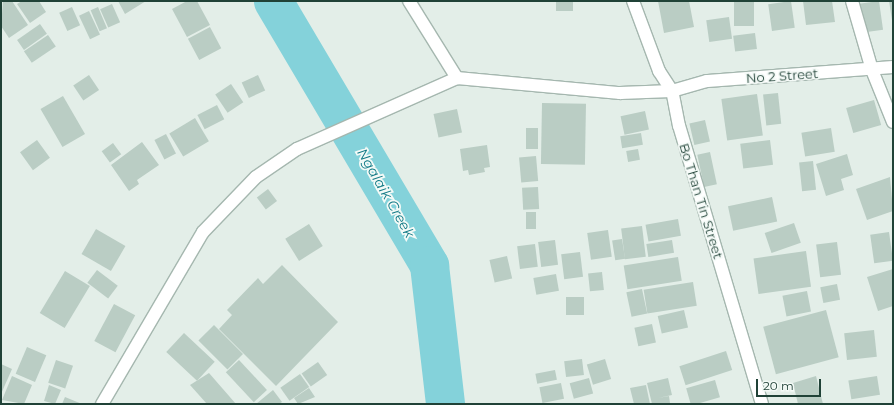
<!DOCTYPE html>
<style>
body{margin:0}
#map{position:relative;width:894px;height:405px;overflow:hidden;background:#e3eee8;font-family:Montserrat,sans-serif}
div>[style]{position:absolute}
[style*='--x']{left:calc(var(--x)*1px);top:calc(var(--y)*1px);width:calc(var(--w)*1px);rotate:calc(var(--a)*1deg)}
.river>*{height:39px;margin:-19.5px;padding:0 19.5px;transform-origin:19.5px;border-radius:19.5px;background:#84d2da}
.building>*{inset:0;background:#bacdc4;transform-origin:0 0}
.roads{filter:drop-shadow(1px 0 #a5b7af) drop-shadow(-1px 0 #a5b7af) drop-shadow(0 1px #a5b7af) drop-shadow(0 -1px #a5b7af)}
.street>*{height:12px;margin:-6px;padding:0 6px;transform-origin:6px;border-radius:6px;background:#fff}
.secondary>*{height:12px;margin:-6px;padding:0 6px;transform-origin:6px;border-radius:6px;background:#fff}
span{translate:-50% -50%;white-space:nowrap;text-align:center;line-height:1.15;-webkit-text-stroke:3.5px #f4faf7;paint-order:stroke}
.street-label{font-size:13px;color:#204237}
.water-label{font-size:14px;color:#127a86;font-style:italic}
.frame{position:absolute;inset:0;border:2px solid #204237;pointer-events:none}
.scale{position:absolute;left:756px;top:379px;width:65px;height:18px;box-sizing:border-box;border:2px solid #204237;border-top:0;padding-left:5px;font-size:12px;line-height:14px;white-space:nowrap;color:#204237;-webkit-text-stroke:3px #f4faf7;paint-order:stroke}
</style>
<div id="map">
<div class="river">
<div style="--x:273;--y:1;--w:307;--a:59.4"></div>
<div style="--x:429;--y:265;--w:140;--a:83.4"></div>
</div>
<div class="building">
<div style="clip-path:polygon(3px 1px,12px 1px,28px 25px,9px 38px,1px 26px)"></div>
<div style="clip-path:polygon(22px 1px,39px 1px,46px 12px,30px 23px,17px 4px)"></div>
<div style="clip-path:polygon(118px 1px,146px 1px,125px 14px)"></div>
<div style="clip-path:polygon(187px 1px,197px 1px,210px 25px,187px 37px,172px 9px)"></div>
<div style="left:556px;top:1px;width:17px;height:10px"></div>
<div style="clip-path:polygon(658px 1px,689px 1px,694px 27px,664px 33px)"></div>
<div style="left:734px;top:1px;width:20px;height:25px"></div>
<div style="left:791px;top:1px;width:27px;height:23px;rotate:82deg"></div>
<div style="clip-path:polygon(803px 1px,832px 1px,835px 22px,806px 25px)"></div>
<div style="left:879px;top:1px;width:29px;height:20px;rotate:82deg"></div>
<div style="clip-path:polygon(889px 1px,893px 1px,893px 20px,892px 20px)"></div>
<div style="left:112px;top:4px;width:20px;height:13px;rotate:66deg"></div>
<div style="left:72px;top:7px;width:20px;height:14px;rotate:66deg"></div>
<div style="left:98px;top:7px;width:23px;height:8px;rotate:67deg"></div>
<div style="left:89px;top:11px;width:26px;height:11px;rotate:65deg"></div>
<div style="left:729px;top:17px;width:22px;height:23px;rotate:82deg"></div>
<div style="left:40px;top:24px;width:12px;height:28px;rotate:55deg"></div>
<div style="left:210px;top:27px;width:24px;height:25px;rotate:62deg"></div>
<div style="left:755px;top:33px;width:16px;height:22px;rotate:83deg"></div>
<div style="left:48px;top:35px;width:14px;height:29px;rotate:56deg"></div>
<div style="left:89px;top:75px;width:18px;height:19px;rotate:56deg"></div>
<div style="left:258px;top:75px;width:17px;height:18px;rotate:65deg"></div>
<div style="left:231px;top:84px;width:22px;height:19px;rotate:56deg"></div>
<div style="left:778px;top:93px;width:31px;height:15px;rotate:84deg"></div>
<div style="left:757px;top:94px;width:42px;height:36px;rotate:82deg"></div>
<div style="left:63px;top:96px;width:44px;height:26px;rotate:60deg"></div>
<div style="left:874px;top:100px;width:26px;height:29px;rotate:74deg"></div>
<div style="left:542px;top:103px;width:44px;height:61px;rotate:1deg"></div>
<div style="left:217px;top:105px;width:16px;height:22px;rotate:63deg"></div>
<div style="left:457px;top:109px;width:24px;height:24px;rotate:78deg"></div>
<div style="left:645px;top:111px;width:19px;height:25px;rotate:78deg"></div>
<div style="left:195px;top:118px;width:27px;height:30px;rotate:59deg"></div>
<div style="left:705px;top:120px;width:22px;height:16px;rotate:77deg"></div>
<div style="left:526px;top:128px;width:12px;height:21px"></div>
<div style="left:831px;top:128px;width:24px;height:30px;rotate:81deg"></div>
<div style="left:641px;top:133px;width:12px;height:21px;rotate:81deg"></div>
<div style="left:166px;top:134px;width:22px;height:13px;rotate:63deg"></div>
<div style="left:37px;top:140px;width:22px;height:21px;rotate:54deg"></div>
<div style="left:770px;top:140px;width:25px;height:30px;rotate:83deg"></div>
<div style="clip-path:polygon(142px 142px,159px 165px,137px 180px,139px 184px,129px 191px,111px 165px)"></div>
<div style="left:113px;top:143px;width:14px;height:14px;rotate:54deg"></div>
<div style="clip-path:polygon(487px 145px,490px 167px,484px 168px,485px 172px,469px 175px,468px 170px,463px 171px,460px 149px)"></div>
<div style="left:638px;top:149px;width:11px;height:12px;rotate:80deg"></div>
<div style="left:710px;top:152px;width:33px;height:13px;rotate:78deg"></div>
<div style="clip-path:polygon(847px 154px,853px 175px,841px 179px,844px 190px,826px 196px,816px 164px)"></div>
<div style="left:536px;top:156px;width:25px;height:17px;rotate:85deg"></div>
<div style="left:813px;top:161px;width:29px;height:14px;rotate:84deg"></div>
<div style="clip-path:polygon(890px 177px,893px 211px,867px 220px,856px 189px)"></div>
<div style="left:538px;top:187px;width:22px;height:16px;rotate:87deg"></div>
<div style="left:268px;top:189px;width:15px;height:14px;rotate:53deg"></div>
<div style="left:772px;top:197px;width:25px;height:45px;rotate:78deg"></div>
<div style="left:526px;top:212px;width:10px;height:17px"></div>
<div style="left:678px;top:219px;width:17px;height:33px;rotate:80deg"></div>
<div style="left:794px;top:223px;width:21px;height:31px;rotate:71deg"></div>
<div style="left:309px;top:224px;width:26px;height:28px;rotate:58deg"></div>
<div style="left:642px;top:226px;width:31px;height:21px;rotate:83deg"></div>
<div style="left:96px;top:229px;width:34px;height:29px;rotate:30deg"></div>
<div style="left:608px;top:230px;width:27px;height:21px;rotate:82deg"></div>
<div style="left:889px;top:232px;width:29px;height:19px;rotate:82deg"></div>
<div style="left:622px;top:239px;width:20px;height:10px;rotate:81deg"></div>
<div style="left:555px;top:240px;width:25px;height:17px;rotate:83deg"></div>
<div style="left:672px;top:240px;width:13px;height:26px;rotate:81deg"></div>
<div style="left:837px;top:242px;width:33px;height:21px;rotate:83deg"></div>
<div style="left:535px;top:244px;width:23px;height:18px;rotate:83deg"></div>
<div style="left:806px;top:251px;width:36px;height:53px;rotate:82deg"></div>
<div style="left:580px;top:252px;width:25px;height:19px;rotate:83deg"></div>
<div style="left:507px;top:256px;width:23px;height:18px;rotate:77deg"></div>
<div style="left:678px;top:257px;width:24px;height:55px;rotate:81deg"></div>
<div style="clip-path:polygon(282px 265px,338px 322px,276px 386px,219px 329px,232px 315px,227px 310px,258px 278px,263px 284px)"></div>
<div style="clip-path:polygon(893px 269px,893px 306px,878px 311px,867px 277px)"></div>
<div style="left:97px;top:270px;width:26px;height:16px;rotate:37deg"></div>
<div style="left:65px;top:271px;width:29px;height:49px;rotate:31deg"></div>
<div style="left:602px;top:272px;width:18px;height:14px;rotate:84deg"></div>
<div style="left:556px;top:274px;width:17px;height:23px;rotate:80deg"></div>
<div style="left:693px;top:282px;width:24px;height:50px;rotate:81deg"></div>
<div style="left:837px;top:284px;width:16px;height:17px;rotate:79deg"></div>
<div style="left:642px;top:289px;width:25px;height:16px;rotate:78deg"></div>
<div style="left:807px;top:291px;width:21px;height:25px;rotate:79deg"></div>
<div style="left:584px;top:297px;width:18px;height:18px;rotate:90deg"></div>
<div style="left:114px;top:304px;width:24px;height:42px;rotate:28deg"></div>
<div style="left:684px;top:310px;width:18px;height:27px;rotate:77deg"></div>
<div style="left:826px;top:310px;width:49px;height:65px;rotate:75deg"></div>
<div style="left:652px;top:324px;width:19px;height:18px;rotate:78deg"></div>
<div style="left:214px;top:325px;width:41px;height:22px;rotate:45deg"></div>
<div style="left:874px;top:330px;width:27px;height:30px;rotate:84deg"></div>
<div style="left:184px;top:333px;width:42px;height:26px;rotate:43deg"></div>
<div style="left:27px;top:347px;width:21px;height:29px;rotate:23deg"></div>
<div style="left:726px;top:351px;width:20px;height:49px;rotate:72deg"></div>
<div style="left:582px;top:359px;width:16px;height:18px;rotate:83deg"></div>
<div style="left:605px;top:359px;width:21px;height:19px;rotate:73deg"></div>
<div style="left:56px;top:360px;width:18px;height:24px;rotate:19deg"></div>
<div style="left:239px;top:360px;width:41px;height:18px;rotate:47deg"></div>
<div style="left:318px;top:362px;width:16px;height:20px;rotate:55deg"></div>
<div style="clip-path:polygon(1px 364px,12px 369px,1px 394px)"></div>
<div style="left:555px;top:370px;width:10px;height:20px;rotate:79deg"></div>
<div style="clip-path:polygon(209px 373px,236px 404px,207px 404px,190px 385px)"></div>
<div style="left:300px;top:374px;width:16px;height:24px;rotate:55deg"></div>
<div style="clip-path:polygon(12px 376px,32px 385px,24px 404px,2px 400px)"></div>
<div style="clip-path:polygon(816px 376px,823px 404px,798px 404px,793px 383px)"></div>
<div style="left:877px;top:376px;width:19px;height:29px;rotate:81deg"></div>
<div style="left:589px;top:378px;width:16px;height:20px;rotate:75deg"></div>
<div style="clip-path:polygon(668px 378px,672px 395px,658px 398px,669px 396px,670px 403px,652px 404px,647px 383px)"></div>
<div style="left:715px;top:380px;width:18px;height:30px;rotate:74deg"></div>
<div style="left:561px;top:383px;width:16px;height:22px;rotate:79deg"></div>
<div style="clip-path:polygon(49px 385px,61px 390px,55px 404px,44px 401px)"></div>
<div style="clip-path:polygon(646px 385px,650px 404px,634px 404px,630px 388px)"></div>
<div style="clip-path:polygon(309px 388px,315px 397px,298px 404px,294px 398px)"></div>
<div style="clip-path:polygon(273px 390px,282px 402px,279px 404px,256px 404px)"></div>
<div style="clip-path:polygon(65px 397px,82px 404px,62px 404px)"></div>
</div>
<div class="roads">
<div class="street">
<div style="--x:409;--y:1;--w:91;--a:58.1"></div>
<div style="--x:633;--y:1;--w:75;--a:69.6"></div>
<div style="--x:659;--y:71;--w:24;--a:57"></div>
<div style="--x:872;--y:70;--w:56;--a:68"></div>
<div style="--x:102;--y:404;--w:199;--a:-59.6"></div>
<div style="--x:203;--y:232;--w:76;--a:-46.1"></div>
<div style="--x:256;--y:177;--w:50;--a:-34.3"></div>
<div style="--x:297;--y:149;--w:175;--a:-23.9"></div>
<div style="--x:457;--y:78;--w:164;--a:5.3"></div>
<div style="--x:620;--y:93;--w:52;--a:-2.2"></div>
</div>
<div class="secondary">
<div style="--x:852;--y:1;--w:72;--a:73.8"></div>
<div style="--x:762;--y:404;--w:290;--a:-106.6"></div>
<div style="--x:679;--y:126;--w:36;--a:-101"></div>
<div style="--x:672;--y:91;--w:36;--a:-16"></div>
<div style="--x:707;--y:81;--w:187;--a:-4.3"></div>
</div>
</div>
<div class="street-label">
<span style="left:782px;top:76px;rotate:-4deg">No 2 Street</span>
<span style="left:701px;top:201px;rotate:73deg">Bo Than Tin Street</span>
</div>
<div class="water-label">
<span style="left:386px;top:193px;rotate:60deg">Ngalaik Creek</span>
</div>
<div class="frame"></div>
<div class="scale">20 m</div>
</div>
